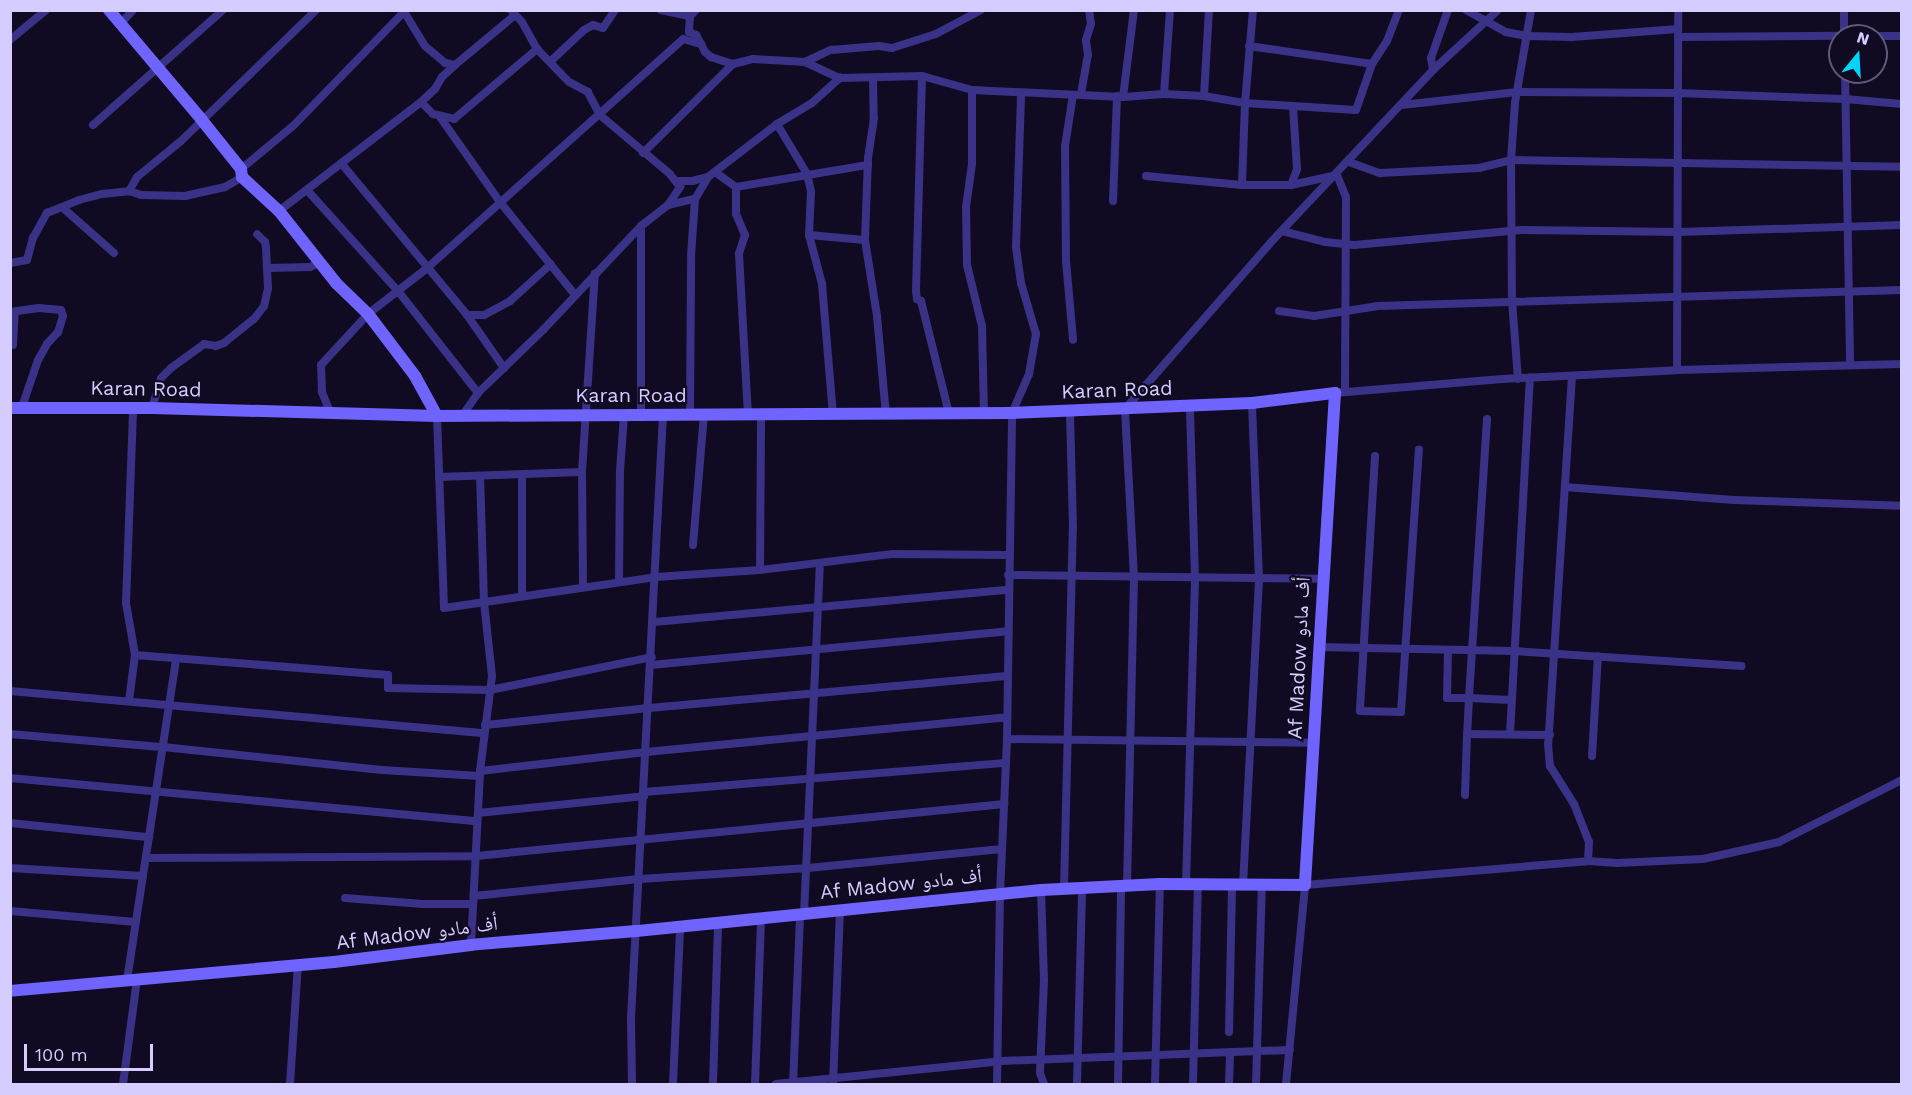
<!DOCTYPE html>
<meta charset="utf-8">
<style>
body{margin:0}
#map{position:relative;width:1912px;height:1095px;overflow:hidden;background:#100b22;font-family:"Work Sans","Noto Naskh Arabic",sans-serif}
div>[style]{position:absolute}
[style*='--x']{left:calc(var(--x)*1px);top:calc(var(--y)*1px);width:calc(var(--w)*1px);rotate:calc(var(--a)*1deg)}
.street>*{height:8px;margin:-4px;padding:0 4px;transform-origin:4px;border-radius:4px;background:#393286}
.secondary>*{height:12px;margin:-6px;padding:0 6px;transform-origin:6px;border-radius:6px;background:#6f64ff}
span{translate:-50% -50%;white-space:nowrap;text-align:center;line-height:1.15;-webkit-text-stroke:4.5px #100b22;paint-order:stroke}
.street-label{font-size:20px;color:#d5cdff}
.frame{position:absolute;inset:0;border:12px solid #d5cdff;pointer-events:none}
.north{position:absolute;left:1828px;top:24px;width:60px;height:60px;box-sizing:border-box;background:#100b22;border:2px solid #5f597a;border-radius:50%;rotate:18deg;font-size:16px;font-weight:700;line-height:24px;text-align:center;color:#d5cdff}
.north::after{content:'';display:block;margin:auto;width:21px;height:27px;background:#00d4f8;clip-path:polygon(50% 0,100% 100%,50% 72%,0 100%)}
.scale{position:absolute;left:24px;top:1044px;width:129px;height:27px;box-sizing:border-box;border:3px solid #d5cdff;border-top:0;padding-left:8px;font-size:18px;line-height:21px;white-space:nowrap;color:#d5cdff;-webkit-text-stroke:4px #100b22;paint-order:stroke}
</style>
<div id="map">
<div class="street">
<div style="--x:403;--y:10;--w:42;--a:58.6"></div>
<div style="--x:425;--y:46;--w:26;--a:40"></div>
<div style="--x:445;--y:63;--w:10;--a:11"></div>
<div style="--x:455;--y:65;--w:78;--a:-39.8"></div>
<div style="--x:661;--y:10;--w:30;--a:12"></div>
<div style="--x:696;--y:10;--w:8;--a:135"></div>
<div style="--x:690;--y:16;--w:16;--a:94"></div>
<div style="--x:689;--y:32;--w:8;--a:23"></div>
<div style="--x:696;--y:35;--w:10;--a:61"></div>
<div style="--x:1466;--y:10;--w:46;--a:28.8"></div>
<div style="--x:1506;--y:32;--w:21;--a:11"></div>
<div style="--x:1527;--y:36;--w:45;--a:1.3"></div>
<div style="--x:1572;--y:37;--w:106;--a:-4.3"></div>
<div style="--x:1531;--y:10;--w:94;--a:99.8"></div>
<div style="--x:1515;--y:103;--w:57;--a:94"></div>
<div style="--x:1511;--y:160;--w:391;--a:1"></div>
<div style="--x:1844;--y:10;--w:26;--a:90"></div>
<div style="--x:122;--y:22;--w:16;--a:-47"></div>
<div style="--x:1876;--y:36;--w:26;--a:0"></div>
<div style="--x:1678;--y:37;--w:162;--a:-0.4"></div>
<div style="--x:10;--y:40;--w:47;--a:-39.8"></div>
<div style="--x:1249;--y:46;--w:124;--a:8.3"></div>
<div style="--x:551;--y:61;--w:45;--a:-43.2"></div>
<div style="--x:584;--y:30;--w:10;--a:-29"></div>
<div style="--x:593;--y:25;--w:10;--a:17"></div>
<div style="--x:603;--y:28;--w:22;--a:-56"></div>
<div style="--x:805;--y:62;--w:29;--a:-25"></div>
<div style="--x:831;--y:50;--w:48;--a:-4.8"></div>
<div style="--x:879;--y:46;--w:13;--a:9"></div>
<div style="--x:892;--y:48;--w:46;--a:-17.7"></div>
<div style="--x:936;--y:34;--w:51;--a:-28.1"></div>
<div style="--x:1433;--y:70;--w:12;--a:-99"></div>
<div style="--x:1431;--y:58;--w:51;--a:-70.5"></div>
<div style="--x:1845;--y:72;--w:293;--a:89"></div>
<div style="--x:922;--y:76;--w:215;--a:91.6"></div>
<div style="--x:916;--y:291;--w:8;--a:83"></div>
<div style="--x:917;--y:299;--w:4;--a:27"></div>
<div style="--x:921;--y:301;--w:115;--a:76"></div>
<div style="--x:873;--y:79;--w:39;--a:89"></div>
<div style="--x:874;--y:118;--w:40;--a:98.5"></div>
<div style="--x:868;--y:158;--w:82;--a:92.1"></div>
<div style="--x:865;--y:240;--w:77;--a:81"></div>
<div style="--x:877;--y:316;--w:98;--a:84.8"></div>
<div style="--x:972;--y:90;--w:74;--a:90"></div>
<div style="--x:972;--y:164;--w:43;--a:97.9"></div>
<div style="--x:966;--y:207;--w:58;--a:89"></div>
<div style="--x:967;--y:265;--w:63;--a:76.2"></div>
<div style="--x:982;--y:326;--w:87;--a:88.7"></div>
<div style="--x:1081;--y:94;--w:40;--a:-80"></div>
<div style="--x:1088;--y:55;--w:15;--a:-98"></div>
<div style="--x:1086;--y:40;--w:17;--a:-73"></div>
<div style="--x:1091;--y:24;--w:14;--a:-98"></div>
<div style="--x:1164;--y:94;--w:84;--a:-85.9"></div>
<div style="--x:1073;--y:95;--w:52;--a:98.9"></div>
<div style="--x:1065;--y:146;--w:115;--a:89.5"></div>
<div style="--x:1066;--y:261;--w:79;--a:84.9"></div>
<div style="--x:1204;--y:96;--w:86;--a:-86.7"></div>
<div style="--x:1123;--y:97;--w:88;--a:-82.8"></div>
<div style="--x:421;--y:102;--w:17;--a:45"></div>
<div style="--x:433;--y:114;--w:22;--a:13"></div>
<div style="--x:454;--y:119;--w:109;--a:-40.1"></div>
<div style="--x:1402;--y:105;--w:116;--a:-6.4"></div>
<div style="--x:1517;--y:92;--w:161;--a:0.4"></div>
<div style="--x:1678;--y:93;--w:167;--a:2.1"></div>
<div style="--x:1845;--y:99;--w:57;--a:5"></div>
<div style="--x:440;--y:117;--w:104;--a:54.8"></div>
<div style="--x:500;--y:202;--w:119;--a:51.1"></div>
<div style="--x:777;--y:124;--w:58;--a:59"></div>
<div style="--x:807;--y:174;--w:18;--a:77"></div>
<div style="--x:811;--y:192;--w:43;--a:92.7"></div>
<div style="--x:809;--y:235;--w:51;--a:75.1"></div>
<div style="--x:822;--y:284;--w:130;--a:85.2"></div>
<div style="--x:93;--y:125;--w:174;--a:-41.5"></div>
<div style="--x:643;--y:153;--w:127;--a:-44.7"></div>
<div style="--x:1349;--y:162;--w:33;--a:20"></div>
<div style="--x:1380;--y:173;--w:99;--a:-2.9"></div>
<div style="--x:1479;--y:168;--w:33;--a:-14"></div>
<div style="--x:1511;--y:160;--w:140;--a:89.6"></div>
<div style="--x:1512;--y:300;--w:79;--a:85.7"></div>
<div style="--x:341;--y:163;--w:197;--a:50.3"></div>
<div style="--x:467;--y:315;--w:65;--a:55.1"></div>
<div style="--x:241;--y:169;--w:67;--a:-39.6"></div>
<div style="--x:293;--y:126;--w:159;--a:-45.8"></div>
<div style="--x:715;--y:172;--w:26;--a:36"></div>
<div style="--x:736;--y:187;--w:134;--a:-9.5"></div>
<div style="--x:1146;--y:176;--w:96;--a:5.4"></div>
<div style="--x:1242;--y:185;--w:49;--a:0"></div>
<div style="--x:1291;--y:185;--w:47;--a:-12.3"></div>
<div style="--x:1337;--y:175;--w:24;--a:68"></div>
<div style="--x:1346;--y:197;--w:195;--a:90.3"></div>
<div style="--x:676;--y:181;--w:16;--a:0"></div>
<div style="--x:692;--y:181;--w:16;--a:-14"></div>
<div style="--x:708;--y:177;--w:87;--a:-37.5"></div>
<div style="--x:777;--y:124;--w:41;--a:-31"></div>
<div style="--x:812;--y:103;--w:38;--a:-42"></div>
<div style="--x:1242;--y:185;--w:82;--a:-87.9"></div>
<div style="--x:1245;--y:103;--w:93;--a:-85.1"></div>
<div style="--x:1291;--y:185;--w:17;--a:-69"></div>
<div style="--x:1297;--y:169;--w:62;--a:-93.7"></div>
<div style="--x:736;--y:187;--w:27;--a:90"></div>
<div style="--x:736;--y:214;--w:23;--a:67"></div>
<div style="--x:745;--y:235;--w:20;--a:108"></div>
<div style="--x:739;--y:254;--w:160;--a:86.8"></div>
<div style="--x:307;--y:190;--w:136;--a:48"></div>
<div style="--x:398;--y:291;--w:130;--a:51.9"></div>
<div style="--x:129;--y:191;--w:16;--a:-60"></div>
<div style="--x:137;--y:177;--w:57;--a:-39.3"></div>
<div style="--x:181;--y:141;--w:188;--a:-44.1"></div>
<div style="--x:1113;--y:201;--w:105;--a:-87.8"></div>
<div style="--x:668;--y:205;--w:28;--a:-13"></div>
<div style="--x:695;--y:199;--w:26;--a:-59"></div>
<div style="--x:63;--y:208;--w:68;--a:41.4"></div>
<div style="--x:279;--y:211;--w:179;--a:-37.5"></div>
<div style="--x:421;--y:102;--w:19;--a:-43"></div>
<div style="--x:435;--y:89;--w:14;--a:-60"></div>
<div style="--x:442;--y:77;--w:18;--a:-43"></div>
<div style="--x:641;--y:226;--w:189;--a:90"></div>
<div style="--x:1282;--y:231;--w:44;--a:14.3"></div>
<div style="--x:1325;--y:242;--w:29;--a:6"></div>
<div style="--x:1354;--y:245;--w:168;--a:-5.1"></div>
<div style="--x:1521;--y:230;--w:158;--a:0.7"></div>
<div style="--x:1679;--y:232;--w:223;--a:-1.8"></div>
<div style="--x:809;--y:235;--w:56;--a:5.1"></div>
<div style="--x:10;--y:263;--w:17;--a:-10"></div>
<div style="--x:27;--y:260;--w:23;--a:-75"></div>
<div style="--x:33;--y:238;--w:29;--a:-61"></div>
<div style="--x:47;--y:213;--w:35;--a:-22"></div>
<div style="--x:79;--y:200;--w:24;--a:-15"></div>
<div style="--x:102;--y:194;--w:27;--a:-6"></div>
<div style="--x:129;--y:191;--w:13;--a:18"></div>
<div style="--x:141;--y:195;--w:44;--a:1.3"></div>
<div style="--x:185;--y:196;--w:41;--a:-12.7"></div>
<div style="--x:225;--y:187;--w:20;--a:-30"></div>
<div style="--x:267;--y:268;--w:43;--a:-1.3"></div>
<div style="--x:310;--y:267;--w:10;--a:-24"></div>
<div style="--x:1279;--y:311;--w:35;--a:8"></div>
<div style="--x:1314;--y:316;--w:65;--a:-8.9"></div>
<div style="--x:1378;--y:306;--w:524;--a:-1.75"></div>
<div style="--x:10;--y:312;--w:29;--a:-8"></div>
<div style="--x:39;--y:308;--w:22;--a:5"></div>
<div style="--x:61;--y:310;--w:6;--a:72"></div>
<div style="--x:63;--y:316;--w:17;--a:107"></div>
<div style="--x:58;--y:332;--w:16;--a:133"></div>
<div style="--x:47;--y:344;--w:18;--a:119"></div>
<div style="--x:38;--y:360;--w:50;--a:108.8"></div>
<div style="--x:467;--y:315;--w:17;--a:0"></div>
<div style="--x:484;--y:315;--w:30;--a:-28"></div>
<div style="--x:510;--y:301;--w:55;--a:-42.1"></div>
<div style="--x:13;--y:345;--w:33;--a:-87"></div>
<div style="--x:1677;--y:370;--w:360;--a:-89.8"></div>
<div style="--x:1572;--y:376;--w:369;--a:93.7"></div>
<div style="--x:1548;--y:744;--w:22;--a:85"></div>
<div style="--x:1550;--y:766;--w:45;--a:57.7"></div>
<div style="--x:1574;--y:804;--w:41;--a:68.5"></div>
<div style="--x:1589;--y:842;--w:19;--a:93"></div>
<div style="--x:1335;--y:393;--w:168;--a:-4.8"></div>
<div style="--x:1502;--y:379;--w:175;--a:-2.9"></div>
<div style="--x:1677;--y:370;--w:225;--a:-1.5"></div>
<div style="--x:152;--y:408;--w:31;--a:-73"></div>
<div style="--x:161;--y:378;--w:14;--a:-45"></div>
<div style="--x:171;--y:368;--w:41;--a:-36"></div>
<div style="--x:204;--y:344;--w:12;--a:9"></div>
<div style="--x:216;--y:346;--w:9;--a:-21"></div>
<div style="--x:224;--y:343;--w:38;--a:-39"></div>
<div style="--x:254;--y:319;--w:16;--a:-52"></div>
<div style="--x:264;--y:306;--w:18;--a:-77"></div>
<div style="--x:268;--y:288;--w:40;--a:-92.9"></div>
<div style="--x:266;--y:248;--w:6;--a:-99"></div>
<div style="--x:265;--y:242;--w:11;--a:-135"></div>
<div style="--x:330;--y:412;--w:22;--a:-112"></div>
<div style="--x:322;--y:392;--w:27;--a:-92"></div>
<div style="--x:321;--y:365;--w:69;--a:-47.3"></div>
<div style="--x:368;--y:314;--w:73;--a:-37.8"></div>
<div style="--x:426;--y:269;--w:345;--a:-41.8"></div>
<div style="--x:683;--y:39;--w:19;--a:16"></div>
<div style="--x:701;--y:44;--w:9;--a:63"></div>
<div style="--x:705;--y:52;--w:8;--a:40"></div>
<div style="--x:711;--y:57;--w:23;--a:18"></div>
<div style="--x:733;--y:64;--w:21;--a:-14"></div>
<div style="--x:753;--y:59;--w:52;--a:3.3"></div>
<div style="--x:805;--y:62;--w:38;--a:25"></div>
<div style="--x:840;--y:78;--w:82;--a:-1.4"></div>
<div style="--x:922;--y:76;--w:52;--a:15.6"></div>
<div style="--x:972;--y:90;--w:151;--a:2.7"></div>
<div style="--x:1123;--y:97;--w:41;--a:-4.2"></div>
<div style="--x:1164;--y:94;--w:40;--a:2.9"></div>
<div style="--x:1204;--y:96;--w:42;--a:9.7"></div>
<div style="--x:1245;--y:103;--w:111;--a:3.6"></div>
<div style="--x:1356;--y:110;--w:49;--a:-70.8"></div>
<div style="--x:1372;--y:64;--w:27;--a:-57"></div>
<div style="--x:1387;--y:41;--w:33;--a:-69"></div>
<div style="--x:690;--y:415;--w:159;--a:-89.6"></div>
<div style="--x:691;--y:256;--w:57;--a:-86"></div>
<div style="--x:437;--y:416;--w:192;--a:87.9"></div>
<div style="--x:444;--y:608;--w:214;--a:-8.3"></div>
<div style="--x:656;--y:577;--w:104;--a:-3.9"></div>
<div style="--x:760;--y:570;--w:134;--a:-6.9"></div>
<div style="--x:893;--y:554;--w:115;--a:0.5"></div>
<div style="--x:462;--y:416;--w:28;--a:-55"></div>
<div style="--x:478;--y:393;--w:91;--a:-44.1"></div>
<div style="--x:543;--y:330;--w:143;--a:-46.7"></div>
<div style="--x:641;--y:226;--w:34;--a:-38"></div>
<div style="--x:668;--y:205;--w:22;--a:-56"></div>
<div style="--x:680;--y:187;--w:16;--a:-128"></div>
<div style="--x:670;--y:174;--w:92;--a:-139.9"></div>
<div style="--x:600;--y:115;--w:26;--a:-118"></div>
<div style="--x:588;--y:92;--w:21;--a:-152"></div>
<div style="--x:569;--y:82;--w:46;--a:-134.1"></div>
<div style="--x:537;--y:49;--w:31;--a:-119"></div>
<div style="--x:522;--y:22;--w:16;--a:-133"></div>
<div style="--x:1487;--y:419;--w:280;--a:93.7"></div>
<div style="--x:1469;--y:698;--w:42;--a:2.7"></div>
<div style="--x:1375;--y:456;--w:255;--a:93.4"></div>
<div style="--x:1360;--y:711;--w:41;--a:1.4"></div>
<div style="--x:1401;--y:712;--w:263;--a:-86.1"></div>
<div style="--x:582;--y:472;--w:115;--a:89.5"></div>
<div style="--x:522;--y:474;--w:122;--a:90"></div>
<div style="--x:439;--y:477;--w:143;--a:-2"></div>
<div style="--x:582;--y:472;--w:199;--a:-86.3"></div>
<div style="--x:1565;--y:487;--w:169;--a:4.4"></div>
<div style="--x:1734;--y:500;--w:168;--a:2"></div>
<div style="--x:693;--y:545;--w:130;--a:-85.2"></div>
<div style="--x:760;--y:570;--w:156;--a:-89.6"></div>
<div style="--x:1008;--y:575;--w:315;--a:0.7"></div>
<div style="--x:619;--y:582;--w:111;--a:-89.5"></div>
<div style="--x:620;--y:471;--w:56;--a:-85.9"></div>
<div style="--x:654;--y:622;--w:355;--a:-5.2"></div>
<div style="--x:1318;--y:647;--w:196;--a:1.2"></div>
<div style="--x:1514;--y:651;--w:228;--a:3.8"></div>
<div style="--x:1448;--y:650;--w:48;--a:91.2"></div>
<div style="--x:1447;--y:698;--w:22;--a:0"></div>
<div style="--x:1469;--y:698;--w:36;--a:93"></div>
<div style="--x:1467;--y:734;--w:83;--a:0.7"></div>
<div style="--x:135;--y:655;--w:254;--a:4.5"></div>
<div style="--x:388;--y:675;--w:13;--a:90"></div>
<div style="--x:388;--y:688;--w:102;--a:1.1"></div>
<div style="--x:490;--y:690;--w:165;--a:-11.5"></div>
<div style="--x:651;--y:665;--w:359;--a:-5.4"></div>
<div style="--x:10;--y:691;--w:476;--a:5.1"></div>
<div style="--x:129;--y:701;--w:46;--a:-82.6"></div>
<div style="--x:135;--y:655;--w:53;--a:-99.8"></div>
<div style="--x:126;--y:603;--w:195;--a:-87.9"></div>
<div style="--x:485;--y:725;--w:165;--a:-5.9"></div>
<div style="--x:649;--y:708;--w:359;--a:-5.1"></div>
<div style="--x:10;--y:734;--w:154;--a:4.9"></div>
<div style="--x:163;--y:747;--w:220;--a:6"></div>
<div style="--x:382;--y:770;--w:98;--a:3.5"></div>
<div style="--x:1510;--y:734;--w:357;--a:-86.8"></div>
<div style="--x:1007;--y:739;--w:306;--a:0.7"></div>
<div style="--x:1592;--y:756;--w:100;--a:-86.6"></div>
<div style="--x:480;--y:771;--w:167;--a:-6.5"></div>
<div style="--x:646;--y:752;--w:363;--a:-5.5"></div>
<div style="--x:10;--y:778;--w:469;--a:5.3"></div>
<div style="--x:644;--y:792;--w:363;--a:-4.6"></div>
<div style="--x:1465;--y:795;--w:61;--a:-88.1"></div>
<div style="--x:478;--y:813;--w:167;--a:-5.8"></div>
<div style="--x:10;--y:823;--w:140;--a:5.8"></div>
<div style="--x:146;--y:858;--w:330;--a:-0.3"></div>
<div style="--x:476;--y:856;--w:531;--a:-5.62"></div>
<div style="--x:10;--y:868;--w:133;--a:3.4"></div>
<div style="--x:1186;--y:884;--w:306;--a:-88.3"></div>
<div style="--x:1195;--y:578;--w:171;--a:-91.7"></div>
<div style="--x:1243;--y:885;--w:306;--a:-87"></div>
<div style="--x:1259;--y:579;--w:176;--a:-92.3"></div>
<div style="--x:1127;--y:886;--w:309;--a:-88.7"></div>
<div style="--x:1134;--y:577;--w:168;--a:-93.1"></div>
<div style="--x:1125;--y:409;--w:223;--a:-48.8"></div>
<div style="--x:1272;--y:241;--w:235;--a:-46.7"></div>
<div style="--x:1433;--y:70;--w:88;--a:-42.7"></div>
<div style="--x:1064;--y:889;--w:361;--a:-88.6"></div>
<div style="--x:1073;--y:528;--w:117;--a:-91.5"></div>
<div style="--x:1041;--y:890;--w:90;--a:88.1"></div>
<div style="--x:1044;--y:980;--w:93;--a:92.5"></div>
<div style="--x:1040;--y:1073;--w:12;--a:70"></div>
<div style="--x:474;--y:896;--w:166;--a:-5.9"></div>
<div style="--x:639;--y:879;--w:169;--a:-3.7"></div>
<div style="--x:808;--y:868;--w:195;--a:-5.6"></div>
<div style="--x:345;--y:898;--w:78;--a:4.4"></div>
<div style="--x:423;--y:904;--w:50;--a:0"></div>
<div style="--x:10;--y:911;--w:126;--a:5"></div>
<div style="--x:804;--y:914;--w:351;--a:-87.4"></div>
<div style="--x:471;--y:945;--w:174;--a:-87"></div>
<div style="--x:480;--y:771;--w:96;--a:-82.8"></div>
<div style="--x:492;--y:676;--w:74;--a:-96.2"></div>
<div style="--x:484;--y:602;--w:125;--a:-91.8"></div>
<div style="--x:127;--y:980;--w:325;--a:-81.3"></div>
<div style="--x:1229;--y:1032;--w:147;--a:-88.8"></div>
<div style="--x:123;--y:1084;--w:106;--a:-82.4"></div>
<div style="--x:290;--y:1084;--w:119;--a:-86.2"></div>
<div style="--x:632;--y:1084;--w:66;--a:-90.9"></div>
<div style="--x:631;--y:1018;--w:604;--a:-86.96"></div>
<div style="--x:673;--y:1084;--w:157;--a:-87.4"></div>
<div style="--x:713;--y:1084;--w:161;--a:-88.2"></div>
<div style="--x:755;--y:1084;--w:166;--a:-87.9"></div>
<div style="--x:776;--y:1084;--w:226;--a:-5.8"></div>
<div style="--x:1001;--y:1061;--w:289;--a:-2.2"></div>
<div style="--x:793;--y:1084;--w:170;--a:-87.6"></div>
<div style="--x:833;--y:1084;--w:174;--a:-87.7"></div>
<div style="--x:997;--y:1084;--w:190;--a:-89.1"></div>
<div style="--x:1000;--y:894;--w:155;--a:-87.4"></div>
<div style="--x:1007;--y:739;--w:326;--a:-89.1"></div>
<div style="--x:1012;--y:413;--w:43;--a:-66.4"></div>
<div style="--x:1029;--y:374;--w:41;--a:-80.1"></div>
<div style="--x:1036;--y:334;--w:53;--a:-106.4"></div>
<div style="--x:1021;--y:283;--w:36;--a:-98"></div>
<div style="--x:1016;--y:247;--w:154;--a:-88.1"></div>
<div style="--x:1077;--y:1084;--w:196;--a:-88.5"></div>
<div style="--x:1118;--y:1084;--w:198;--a:-89.1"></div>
<div style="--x:1155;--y:1084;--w:200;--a:-88.6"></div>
<div style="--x:1193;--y:1084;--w:200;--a:-88.6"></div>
<div style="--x:1229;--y:1084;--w:32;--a:-88"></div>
<div style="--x:1256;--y:1084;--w:199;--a:-88.3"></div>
<div style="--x:1286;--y:1084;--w:200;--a:-84.5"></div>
<div style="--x:1305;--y:885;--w:284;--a:-4.8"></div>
<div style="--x:1588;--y:861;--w:29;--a:4"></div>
<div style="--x:1617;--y:863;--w:86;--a:-2.7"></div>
<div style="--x:1703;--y:859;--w:78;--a:-12.6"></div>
<div style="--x:1779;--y:842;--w:138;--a:-26.8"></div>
</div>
<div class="secondary">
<div style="--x:109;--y:10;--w:143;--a:49.8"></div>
<div style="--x:201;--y:119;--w:64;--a:51.3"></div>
<div style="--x:241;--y:169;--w:8;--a:83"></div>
<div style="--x:242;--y:177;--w:50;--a:42.6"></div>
<div style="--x:279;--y:211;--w:92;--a:51.6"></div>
<div style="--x:336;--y:283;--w:45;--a:44.1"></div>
<div style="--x:368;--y:314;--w:78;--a:52.8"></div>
<div style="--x:415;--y:376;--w:46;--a:61.2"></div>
<div style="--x:10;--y:408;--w:142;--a:0"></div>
<div style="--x:152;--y:408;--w:285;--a:1.6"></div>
<div style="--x:437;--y:416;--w:575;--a:-0.3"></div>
<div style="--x:1012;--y:413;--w:240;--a:-2.4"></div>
<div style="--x:1252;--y:403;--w:84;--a:-6.9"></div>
<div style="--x:1335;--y:393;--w:493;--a:93.5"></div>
<div style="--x:1305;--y:885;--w:145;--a:-179.6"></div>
<div style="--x:1160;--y:884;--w:119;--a:177.1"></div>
<div style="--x:1041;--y:890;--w:407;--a:174.2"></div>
<div style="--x:636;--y:931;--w:166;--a:175.2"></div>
<div style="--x:471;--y:945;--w:138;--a:172.9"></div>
<div style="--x:334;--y:962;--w:325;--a:174.9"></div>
</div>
<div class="street-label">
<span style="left:146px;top:389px;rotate:1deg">Karan Road</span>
<span style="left:1117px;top:390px;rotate:-2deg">Karan Road</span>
<span style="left:631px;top:395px">Karan Road</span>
<span style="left:1299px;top:658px;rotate:-87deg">Af Madow أف مادو</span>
<span style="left:901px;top:884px;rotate:-6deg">Af Madow أف مادو</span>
<span style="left:417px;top:933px;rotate:-7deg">Af Madow أف مادو</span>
</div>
<div class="frame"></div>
<div class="north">N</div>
<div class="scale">100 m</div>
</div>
